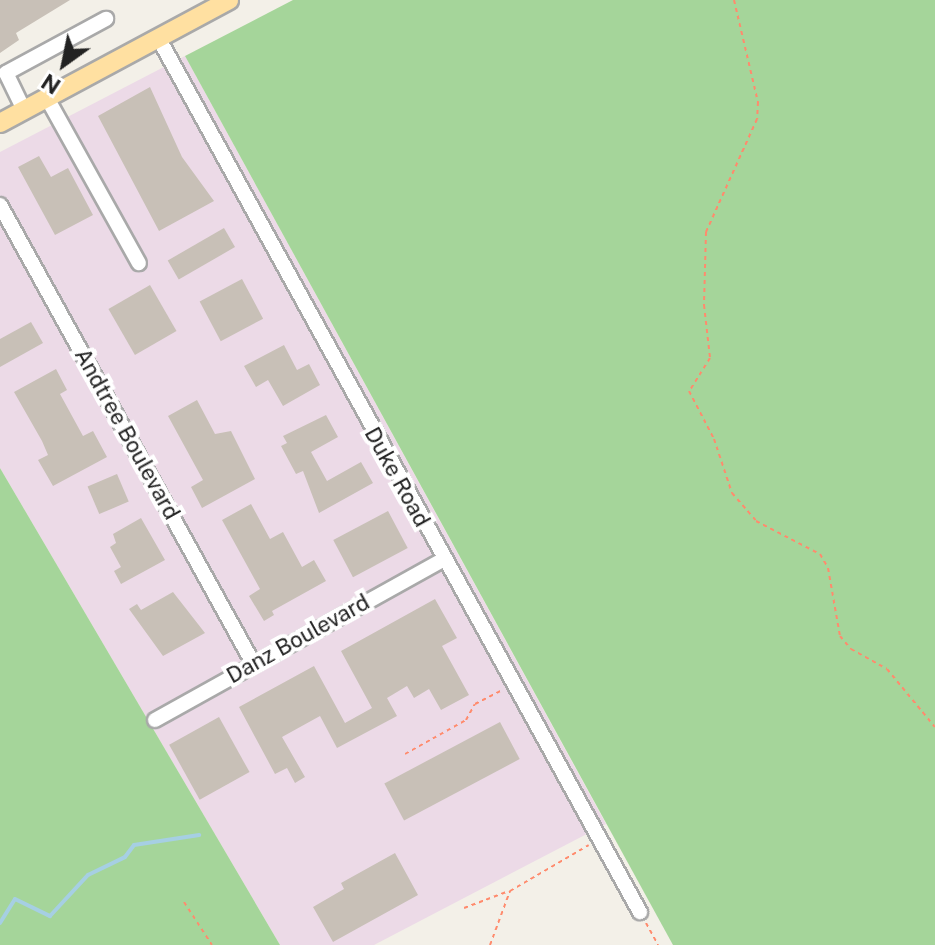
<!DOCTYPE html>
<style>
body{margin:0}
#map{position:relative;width:935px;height:945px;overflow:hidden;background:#f3f0e8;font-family:"Public Sans",sans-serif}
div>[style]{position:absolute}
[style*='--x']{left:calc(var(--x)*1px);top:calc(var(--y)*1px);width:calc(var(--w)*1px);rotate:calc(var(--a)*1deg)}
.industrial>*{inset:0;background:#ecdae7}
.forest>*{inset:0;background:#a5d59a}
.stream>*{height:4px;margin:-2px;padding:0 2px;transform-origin:2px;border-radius:2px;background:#a6cfe3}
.building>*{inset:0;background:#c8c0b7;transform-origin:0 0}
.path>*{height:2px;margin-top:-1px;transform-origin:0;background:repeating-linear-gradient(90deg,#ff8b6d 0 4px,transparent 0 8px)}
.roads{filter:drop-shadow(2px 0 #a9a9a9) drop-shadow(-2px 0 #a9a9a9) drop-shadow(0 2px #a9a9a9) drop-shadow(0 -2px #a9a9a9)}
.minor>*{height:14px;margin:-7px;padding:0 7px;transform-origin:7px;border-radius:7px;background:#fff}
.major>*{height:18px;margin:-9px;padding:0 9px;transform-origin:9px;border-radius:9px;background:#ffe0a1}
span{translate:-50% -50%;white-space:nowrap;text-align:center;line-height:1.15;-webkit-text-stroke:8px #fff;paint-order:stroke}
.street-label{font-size:22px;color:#222}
.north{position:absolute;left:24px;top:24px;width:80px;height:80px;-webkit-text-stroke:6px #fff;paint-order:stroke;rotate:213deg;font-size:22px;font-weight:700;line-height:32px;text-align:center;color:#222}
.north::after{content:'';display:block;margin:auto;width:28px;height:36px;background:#222;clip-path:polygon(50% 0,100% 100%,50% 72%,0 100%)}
</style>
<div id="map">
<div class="industrial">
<div style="clip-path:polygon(185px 56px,606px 824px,374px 945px,280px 945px,0 468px,0 152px)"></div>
</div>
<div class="forest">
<div style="clip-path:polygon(293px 0,935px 0,935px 945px,673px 945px,185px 56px)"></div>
<div style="clip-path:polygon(0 468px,280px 945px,0 945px)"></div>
</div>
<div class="stream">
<div style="--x:0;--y:923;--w:28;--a:-58"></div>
<div style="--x:15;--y:899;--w:39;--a:26"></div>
<div style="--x:50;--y:916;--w:56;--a:-47.2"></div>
<div style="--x:88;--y:875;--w:41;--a:-25.9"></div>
<div style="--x:125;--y:857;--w:15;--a:-53"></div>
<div style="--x:134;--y:845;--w:66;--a:-8.7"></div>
</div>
<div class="building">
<div style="clip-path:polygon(0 0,70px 0,16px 33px,19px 40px,0 53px)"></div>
<div style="clip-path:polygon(150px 87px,182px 157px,214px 201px,159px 231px,98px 116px)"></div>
<div style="clip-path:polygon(39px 156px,51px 177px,68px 168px,93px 215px,55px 235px,18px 167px)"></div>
<div style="left:224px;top:228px;width:22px;height:65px;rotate:60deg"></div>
<div style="left:242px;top:279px;width:45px;height:48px;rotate:62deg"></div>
<div style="left:150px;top:285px;width:53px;height:48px;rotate:60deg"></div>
<div style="clip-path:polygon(31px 322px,43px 343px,0 367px,0 339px)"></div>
<div style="clip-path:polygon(284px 345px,297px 370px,309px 364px,320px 385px,283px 406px,268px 380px,256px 387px,244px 366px)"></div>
<div style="clip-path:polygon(56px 369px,67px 390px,60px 394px,83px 436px,93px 431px,107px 457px,53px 486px,38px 460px,48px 455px,42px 441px,14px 392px)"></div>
<div style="clip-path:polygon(197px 400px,215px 434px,231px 431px,255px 479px,202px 508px,191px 487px,203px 480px,168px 416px)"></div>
<div style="clip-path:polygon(326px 415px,338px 437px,311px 452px,327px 481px,361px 462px,373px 483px,319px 513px,303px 471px,296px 474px,281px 446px,287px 443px,283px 436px)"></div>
<div style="left:117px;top:474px;width:30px;height:32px;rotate:67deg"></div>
<div style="clip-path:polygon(251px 504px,270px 539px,283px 532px,302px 567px,314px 560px,326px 581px,272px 611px,274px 615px,264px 621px,249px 596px,260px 589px,222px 520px)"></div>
<div style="left:388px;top:511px;width:42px;height:62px;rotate:62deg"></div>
<div style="clip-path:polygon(141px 518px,165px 560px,121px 584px,114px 571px,121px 567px,110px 547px,116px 543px,113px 534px)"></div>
<div style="clip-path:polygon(173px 592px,205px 633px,163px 656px,129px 609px,137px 604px,141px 610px)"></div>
<div style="clip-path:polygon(435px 599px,457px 638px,442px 646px,469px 695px,441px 710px,429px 689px,414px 698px,407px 686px,387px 698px,397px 716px,337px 748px,320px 716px,282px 737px,305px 777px,295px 783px,287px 768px,275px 774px,239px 707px,314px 666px,345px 723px,372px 708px,341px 651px)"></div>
<div style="left:219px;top:717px;width:63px;height:57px;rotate:61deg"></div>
<div style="left:500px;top:722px;width:42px;height:131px;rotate:62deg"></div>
<div style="clip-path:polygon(395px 853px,418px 895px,333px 942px,313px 907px,344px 889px,341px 883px)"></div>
</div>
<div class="path">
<div style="--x:734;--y:0;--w:105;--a:76.8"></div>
<div style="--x:758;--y:102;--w:17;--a:93"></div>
<div style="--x:757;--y:119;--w:124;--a:114.3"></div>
<div style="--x:706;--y:232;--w:73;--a:91.6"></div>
<div style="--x:704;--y:305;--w:53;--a:83.5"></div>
<div style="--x:710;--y:358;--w:39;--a:122"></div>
<div style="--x:689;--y:391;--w:54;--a:62.5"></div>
<div style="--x:714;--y:439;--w:57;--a:71.6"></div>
<div style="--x:732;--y:493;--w:37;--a:49"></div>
<div style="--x:756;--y:521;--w:72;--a:27.3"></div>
<div style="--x:820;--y:554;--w:16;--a:60"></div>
<div style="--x:828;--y:568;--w:69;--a:80"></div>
<div style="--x:840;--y:636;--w:17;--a:50"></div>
<div style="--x:851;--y:649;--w:41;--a:29.1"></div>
<div style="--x:887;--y:669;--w:75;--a:50.4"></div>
<div style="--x:405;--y:754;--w:70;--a:-29.1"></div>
<div style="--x:466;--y:720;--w:18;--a:-61"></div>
<div style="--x:475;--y:704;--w:31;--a:-27"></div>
<div style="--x:184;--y:902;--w:51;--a:56.9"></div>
<div style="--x:464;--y:908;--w:48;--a:-20.7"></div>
<div style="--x:646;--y:923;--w:25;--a:61"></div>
<div style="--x:490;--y:945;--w:58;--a:-69.7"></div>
<div style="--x:510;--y:891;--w:91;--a:-30.2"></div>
</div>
<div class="roads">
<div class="minor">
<div style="--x:159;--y:39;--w:997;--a:61.15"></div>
<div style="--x:47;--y:98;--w:189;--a:60.9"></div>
<div style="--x:24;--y:110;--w:41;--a:-115.9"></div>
<div style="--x:6;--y:73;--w:114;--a:-28.4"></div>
<div style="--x:0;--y:205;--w:523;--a:61.08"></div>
<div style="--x:155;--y:720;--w:329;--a:-29.1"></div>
</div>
<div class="major">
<div style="--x:0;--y:123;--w:260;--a:-28.2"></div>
</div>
</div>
<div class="street-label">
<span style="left:127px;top:434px;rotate:61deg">Andtree Boulevard</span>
<span style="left:397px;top:477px;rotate:61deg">Duke Road</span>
<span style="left:298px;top:639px;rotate:-29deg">Danz Boulevard</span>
</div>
<div class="north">N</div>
</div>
